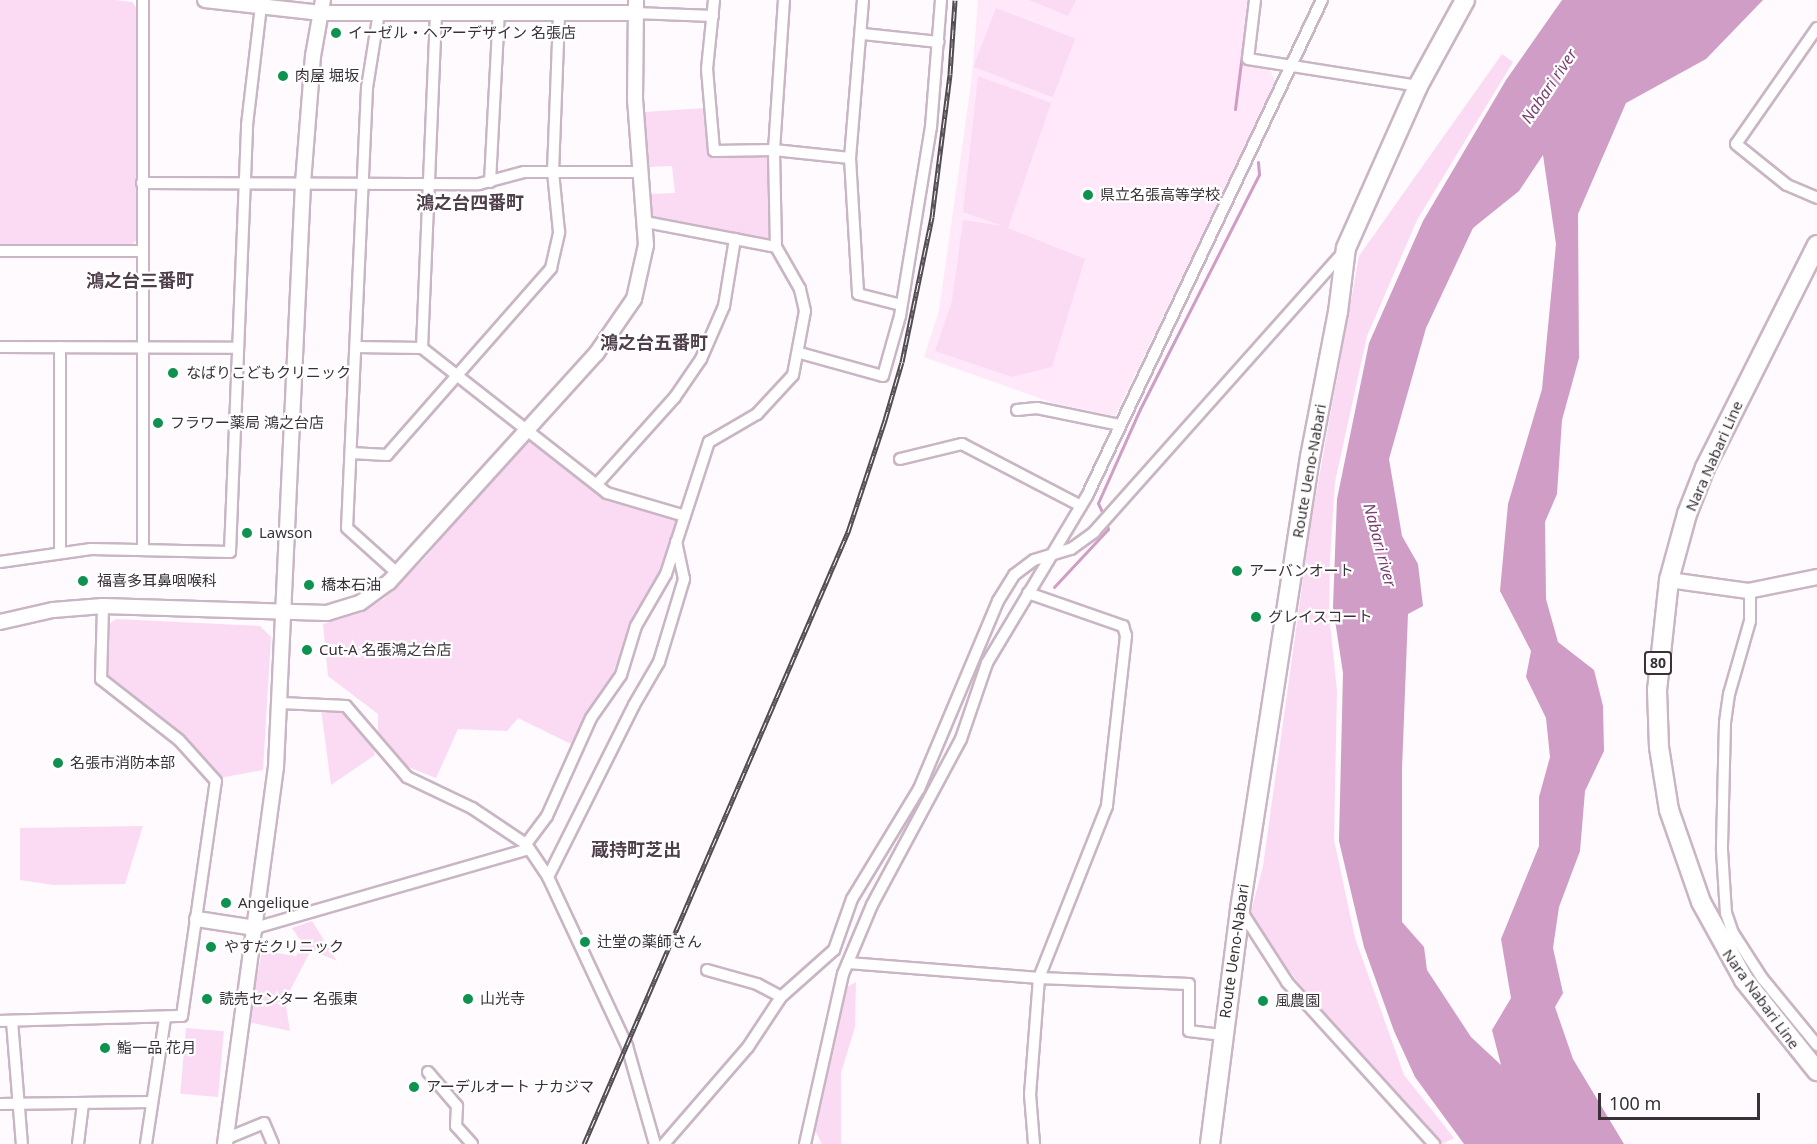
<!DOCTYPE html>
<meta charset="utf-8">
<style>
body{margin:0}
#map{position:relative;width:1817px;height:1144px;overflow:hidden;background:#fefafd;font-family:"Noto Sans","Noto Sans JP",sans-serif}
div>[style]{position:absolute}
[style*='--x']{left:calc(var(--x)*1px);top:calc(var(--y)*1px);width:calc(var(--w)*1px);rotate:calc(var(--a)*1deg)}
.built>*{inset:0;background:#fee8f9}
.green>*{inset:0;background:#fbdbf4;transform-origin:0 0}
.water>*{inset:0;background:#cf9dc5}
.stream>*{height:3px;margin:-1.5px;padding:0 1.5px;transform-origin:1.5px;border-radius:1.5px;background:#cf9dc5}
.roads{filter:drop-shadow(2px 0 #c9b5c4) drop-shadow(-2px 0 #c9b5c4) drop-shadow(0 2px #c9b5c4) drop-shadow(0 -2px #c9b5c4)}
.minor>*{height:10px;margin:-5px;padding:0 5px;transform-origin:5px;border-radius:5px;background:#fff}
.tertiary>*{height:14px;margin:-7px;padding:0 7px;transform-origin:7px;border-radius:7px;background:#fff}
.primary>*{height:18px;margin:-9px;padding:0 9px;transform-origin:9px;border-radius:9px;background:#fff}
.rail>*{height:5px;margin-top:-2.5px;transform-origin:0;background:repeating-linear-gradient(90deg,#fff 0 9px,#524b51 0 18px);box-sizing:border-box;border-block:2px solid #524b51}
.dots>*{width:16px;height:16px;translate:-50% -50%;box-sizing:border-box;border:3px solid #fff;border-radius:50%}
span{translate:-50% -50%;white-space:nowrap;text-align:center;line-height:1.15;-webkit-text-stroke:4.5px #fff;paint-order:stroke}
.shield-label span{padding:2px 4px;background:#fff;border:2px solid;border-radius:4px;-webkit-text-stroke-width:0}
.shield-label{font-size:14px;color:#393137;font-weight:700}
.poi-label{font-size:15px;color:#393137}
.left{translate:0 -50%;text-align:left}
.street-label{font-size:15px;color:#393137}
.water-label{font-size:16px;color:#7a3e70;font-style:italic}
.quarter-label{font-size:18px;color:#4f3f4b;font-weight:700}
.scale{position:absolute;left:1598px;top:1093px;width:162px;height:27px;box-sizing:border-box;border:3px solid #393137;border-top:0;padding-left:8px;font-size:18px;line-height:21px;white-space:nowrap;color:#393137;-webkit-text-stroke:4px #fff;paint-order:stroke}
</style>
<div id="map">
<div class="built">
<div style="clip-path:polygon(978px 0,1249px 0,1244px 63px,1270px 70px,1276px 83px,1115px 416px,1056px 404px,924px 357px,939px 311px,972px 77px)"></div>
</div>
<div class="green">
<div style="clip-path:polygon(0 0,116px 0,132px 2px,137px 9px,137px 240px,131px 245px,0 245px)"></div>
<div style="clip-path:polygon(1029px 0,1076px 0,1068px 16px)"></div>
<div style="left:996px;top:8px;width:85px;height:63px;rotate:21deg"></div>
<div style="clip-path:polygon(1502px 54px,1513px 62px,1417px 220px,1367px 336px,1335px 482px,1330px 558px,1329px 614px,1337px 691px,1334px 840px,1355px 938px,1404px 1075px,1454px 1138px,1442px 1144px,1312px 1000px,1249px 919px,1263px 866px,1311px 522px,1359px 256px)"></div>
<div style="clip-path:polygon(978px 76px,1051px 103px,1008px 228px,1085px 259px,1052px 367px,1012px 377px,935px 351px,952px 301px,963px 220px,1003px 226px,963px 212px)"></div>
<div style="clip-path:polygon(706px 108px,711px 153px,771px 154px,770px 240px,651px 219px,650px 194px,675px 193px,672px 166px,649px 167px,644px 112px)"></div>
<div style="clip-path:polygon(526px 437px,607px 496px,684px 520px,605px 690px,573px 745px,518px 718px,507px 731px,458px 729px,436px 778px,403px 765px,378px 737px,378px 714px,328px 676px,323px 624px,363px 612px,385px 598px,425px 558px)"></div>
<div style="clip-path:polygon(116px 619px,260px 626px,271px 637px,263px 770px,219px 778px,111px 680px,106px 671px,108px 625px)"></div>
<div style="clip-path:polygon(321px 709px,347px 714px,373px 747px,375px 755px,331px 785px)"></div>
<div style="clip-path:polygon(143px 826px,125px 884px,53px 885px,20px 880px,20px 828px)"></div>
<div style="clip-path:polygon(312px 921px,337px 961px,311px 950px,285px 1000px,290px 1031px,248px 1022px,262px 951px,296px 956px,302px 943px,292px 928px)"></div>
<div style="clip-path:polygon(856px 982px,855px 1027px,841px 1073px,841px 1144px,822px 1144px,813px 1127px,847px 987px)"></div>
<div style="left:186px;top:1028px;width:38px;height:66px;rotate:5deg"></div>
</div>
<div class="water">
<div style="clip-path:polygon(evenodd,1562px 0,1763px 0,1706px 59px,1626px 103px,1578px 214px,1579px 358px,1562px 420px,1557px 494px,1545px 522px,1546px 599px,1558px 642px,1594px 670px,1603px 706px,1604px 751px,1585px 791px,1580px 851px,1559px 907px,1553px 948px,1563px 993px,1555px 1007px,1573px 1059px,1624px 1144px,1464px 1144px,1415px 1077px,1394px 1031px,1364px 947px,1339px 841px,1343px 673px,1333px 607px,1337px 499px,1369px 343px,1423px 221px,1506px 80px,1562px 0,1543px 155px,1556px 244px,1542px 389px,1508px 504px,1500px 591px,1531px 651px,1526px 677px,1546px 718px,1550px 757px,1539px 797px,1539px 846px,1501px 939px,1511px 998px,1492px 1030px,1501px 1065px,1471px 1037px,1427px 970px,1424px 947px,1402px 922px,1402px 769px,1408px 614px,1423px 606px,1418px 564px,1402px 536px,1389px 459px,1426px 328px,1473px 228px,1519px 191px,1543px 155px)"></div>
</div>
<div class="stream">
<div style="--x:1235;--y:109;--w:110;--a:-82.7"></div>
<div style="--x:1104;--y:516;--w:14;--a:-115"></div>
<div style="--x:1098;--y:503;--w:103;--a:-65.9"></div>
<div style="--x:1140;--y:409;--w:263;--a:-63.1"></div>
<div style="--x:1259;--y:174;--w:12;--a:-95"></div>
<div style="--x:1054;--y:587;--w:79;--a:-47"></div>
<div style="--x:1108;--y:529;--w:6;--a:-108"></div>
</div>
<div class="roads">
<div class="minor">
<div style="--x:714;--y:0;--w:69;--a:95.8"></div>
<div style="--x:707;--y:69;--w:82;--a:85.1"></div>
<div style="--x:714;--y:151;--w:60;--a:-1"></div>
<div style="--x:774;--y:150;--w:76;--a:6"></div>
<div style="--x:863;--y:0;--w:159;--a:94.7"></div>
<div style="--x:850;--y:158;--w:136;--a:86.6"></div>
<div style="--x:858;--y:294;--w:44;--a:14.3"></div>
<div style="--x:1255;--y:0;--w:59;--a:96.8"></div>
<div style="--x:1248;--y:59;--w:172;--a:9"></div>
<div style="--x:379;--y:12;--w:77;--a:99"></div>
<div style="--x:367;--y:88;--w:440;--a:92.6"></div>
<div style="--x:347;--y:528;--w:67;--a:42"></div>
<div style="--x:635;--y:13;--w:78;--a:2.2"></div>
<div style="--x:1817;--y:28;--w:141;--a:124.9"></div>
<div style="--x:1736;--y:144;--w:65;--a:38.8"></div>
<div style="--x:1787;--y:185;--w:33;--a:23"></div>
<div style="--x:863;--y:34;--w:76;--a:6"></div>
<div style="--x:490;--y:182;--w:170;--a:-87"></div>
<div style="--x:142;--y:183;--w:337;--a:0.2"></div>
<div style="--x:479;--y:184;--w:47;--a:-14.9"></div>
<div style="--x:524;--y:172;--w:117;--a:0"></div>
<div style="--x:646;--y:222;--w:132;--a:10.9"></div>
<div style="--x:0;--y:251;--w:142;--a:0"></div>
<div style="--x:0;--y:347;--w:237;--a:0.2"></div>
<div style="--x:60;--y:347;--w:205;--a:90"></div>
<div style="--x:356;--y:347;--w:66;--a:0.9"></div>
<div style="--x:422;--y:348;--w:235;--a:38.1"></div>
<div style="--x:607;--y:493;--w:81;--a:16.4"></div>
<div style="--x:422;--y:348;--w:336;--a:-87.6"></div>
<div style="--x:800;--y:353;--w:86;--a:15.5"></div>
<div style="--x:883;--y:376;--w:62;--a:-74.2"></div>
<div style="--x:900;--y:316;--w:192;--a:-80.7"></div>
<div style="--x:931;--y:127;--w:127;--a:-85.5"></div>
<div style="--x:1017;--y:410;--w:20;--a:-6"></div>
<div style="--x:1037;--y:408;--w:85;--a:11.6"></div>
<div style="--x:351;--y:453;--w:36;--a:3"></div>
<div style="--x:387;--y:455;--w:249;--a:-48.7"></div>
<div style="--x:551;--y:268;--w:37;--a:-77"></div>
<div style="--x:559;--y:232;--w:60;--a:-95.7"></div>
<div style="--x:553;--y:172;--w:159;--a:-87.8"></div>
<div style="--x:900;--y:459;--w:64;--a:-13.6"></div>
<div style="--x:962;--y:444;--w:134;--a:27.5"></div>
<div style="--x:597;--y:484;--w:117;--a:-48.1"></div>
<div style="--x:675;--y:397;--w:46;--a:-55.6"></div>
<div style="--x:701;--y:359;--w:58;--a:-66.5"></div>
<div style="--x:724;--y:306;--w:68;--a:-80.7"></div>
<div style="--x:143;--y:548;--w:548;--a:-90"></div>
<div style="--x:0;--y:562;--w:92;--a:-8.1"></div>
<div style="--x:91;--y:549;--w:139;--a:1.2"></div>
<div style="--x:230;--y:552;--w:427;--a:-87.7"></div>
<div style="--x:247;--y:125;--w:120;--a:-83.3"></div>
<div style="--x:1750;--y:591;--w:30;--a:90"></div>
<div style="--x:1750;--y:621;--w:76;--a:106"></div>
<div style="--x:1729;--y:694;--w:29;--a:98"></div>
<div style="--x:1725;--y:723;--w:127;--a:91.4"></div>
<div style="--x:1722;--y:850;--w:63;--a:86.4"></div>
<div style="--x:1726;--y:913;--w:21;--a:71"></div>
<div style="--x:1733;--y:933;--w:54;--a:57.2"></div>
<div style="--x:1762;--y:978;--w:87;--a:50.6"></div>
<div style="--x:1028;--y:593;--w:101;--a:19.2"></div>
<div style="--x:1123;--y:626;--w:10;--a:73"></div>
<div style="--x:1126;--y:636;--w:171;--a:96.4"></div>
<div style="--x:1107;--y:806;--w:185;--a:111.6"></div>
<div style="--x:1039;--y:978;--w:116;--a:94.4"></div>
<div style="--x:1030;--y:1094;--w:50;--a:85.4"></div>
<div style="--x:281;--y:703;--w:65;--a:2.6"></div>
<div style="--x:346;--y:706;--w:94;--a:49.3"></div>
<div style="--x:407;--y:777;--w:72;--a:25.5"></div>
<div style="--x:472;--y:808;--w:65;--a:33.7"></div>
<div style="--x:526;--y:844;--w:40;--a:56"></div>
<div style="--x:548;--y:877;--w:187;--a:64.9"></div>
<div style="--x:627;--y:1046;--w:102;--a:74.1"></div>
<div style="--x:526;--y:844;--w:35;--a:-53"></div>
<div style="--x:547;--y:816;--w:107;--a:-65.8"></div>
<div style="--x:591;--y:718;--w:52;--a:-55.1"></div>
<div style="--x:621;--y:675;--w:51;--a:-73"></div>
<div style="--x:636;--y:626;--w:60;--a:-60"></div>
<div style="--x:666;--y:574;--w:139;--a:-72"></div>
<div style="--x:709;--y:442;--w:56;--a:-30.3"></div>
<div style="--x:757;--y:414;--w:53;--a:-47.3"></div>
<div style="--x:793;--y:375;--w:65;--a:-79.4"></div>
<div style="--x:805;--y:311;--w:23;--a:-103"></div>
<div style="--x:800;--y:289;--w:48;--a:-119.7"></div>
<div style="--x:776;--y:247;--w:97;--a:-91.2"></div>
<div style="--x:774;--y:150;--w:150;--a:-86.2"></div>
<div style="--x:548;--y:877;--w:192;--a:-63.4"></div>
<div style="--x:634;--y:705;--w:50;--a:-59.8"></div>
<div style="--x:659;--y:662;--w:87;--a:-73.2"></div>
<div style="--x:684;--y:579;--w:38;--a:-102"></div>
<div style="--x:1240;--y:909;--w:87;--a:57.2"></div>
<div style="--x:1287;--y:982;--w:219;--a:47.8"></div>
<div style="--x:255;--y:928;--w:284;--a:-16.1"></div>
<div style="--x:848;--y:963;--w:192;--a:4.5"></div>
<div style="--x:1039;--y:978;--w:150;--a:2.3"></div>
<div style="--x:1189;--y:984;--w:47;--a:90"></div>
<div style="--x:1189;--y:1031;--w:32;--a:7"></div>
<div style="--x:707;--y:970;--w:52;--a:15.6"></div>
<div style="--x:757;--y:984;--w:27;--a:28"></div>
<div style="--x:0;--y:1021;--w:182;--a:-1.6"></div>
<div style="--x:182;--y:1016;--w:237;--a:-81.8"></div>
<div style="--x:216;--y:781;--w:55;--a:-132.1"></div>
<div style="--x:179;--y:740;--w:99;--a:-142"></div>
<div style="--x:101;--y:679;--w:73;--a:-88.4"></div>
<div style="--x:12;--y:1021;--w:123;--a:85.4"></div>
<div style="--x:428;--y:1072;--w:45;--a:49.5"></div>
<div style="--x:457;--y:1106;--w:20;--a:93"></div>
<div style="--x:456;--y:1126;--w:24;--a:48"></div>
<div style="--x:0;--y:1104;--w:152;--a:-0.8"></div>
<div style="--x:225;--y:1139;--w:42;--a:-22.3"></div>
<div style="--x:264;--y:1123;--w:23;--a:67"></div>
<div style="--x:78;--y:1144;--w:41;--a:-83"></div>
<div style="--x:146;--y:1144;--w:126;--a:-81.4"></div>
<div style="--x:664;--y:1144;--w:128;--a:-49.1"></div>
<div style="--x:748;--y:1047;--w:60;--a:-56.6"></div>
<div style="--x:781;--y:997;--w:71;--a:-41.6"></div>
<div style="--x:834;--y:950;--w:54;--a:-70.6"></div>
<div style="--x:852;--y:899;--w:129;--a:-58.7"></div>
<div style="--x:919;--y:789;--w:204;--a:-67.2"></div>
<div style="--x:998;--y:601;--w:31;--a:-58"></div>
<div style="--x:1014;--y:575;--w:25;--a:-37"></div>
<div style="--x:1034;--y:560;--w:39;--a:-17"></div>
<div style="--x:1071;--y:549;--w:29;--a:-36"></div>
<div style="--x:1094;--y:532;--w:376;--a:-48.3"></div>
<div style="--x:805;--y:1144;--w:174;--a:-77.4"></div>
<div style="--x:843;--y:974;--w:75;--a:-67.2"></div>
<div style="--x:872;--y:905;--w:188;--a:-61.8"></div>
<div style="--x:961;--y:739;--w:80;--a:-71.1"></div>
<div style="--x:987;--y:663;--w:195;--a:-59.1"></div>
<div style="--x:1087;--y:496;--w:549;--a:-64.65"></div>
</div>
<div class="tertiary">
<div style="--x:205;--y:0;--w:117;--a:6.4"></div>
<div style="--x:321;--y:13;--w:314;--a:0"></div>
<div style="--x:1669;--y:580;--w:80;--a:7.9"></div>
<div style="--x:1748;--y:591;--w:70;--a:-11.5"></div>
<div style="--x:0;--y:622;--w:54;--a:-12.8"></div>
<div style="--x:53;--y:610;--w:50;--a:-4.6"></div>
<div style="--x:103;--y:606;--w:224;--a:1.8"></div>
<div style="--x:327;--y:613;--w:34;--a:-17"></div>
<div style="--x:360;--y:603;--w:36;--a:-36"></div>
<div style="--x:389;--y:582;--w:308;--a:-47.8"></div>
<div style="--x:596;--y:354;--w:67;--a:-55.4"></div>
<div style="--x:634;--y:299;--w:55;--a:-77.5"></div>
<div style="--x:646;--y:245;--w:145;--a:-94.3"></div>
<div style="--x:635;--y:100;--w:100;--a:-89.4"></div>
<div style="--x:197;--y:919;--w:59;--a:8.8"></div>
<div style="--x:225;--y:1144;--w:380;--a:-82.3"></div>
<div style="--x:276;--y:767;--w:585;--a:-87.35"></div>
<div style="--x:303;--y:183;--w:127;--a:-85.5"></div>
<div style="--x:313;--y:56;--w:57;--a:-79.9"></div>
</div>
<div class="primary">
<div style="--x:1817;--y:245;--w:250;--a:116.7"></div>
<div style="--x:1705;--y:468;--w:49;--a:111.4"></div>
<div style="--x:1687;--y:514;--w:68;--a:105.3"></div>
<div style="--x:1669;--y:580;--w:111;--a:96.2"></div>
<div style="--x:1657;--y:690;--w:57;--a:88"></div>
<div style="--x:1659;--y:747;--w:64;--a:81"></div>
<div style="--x:1669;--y:810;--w:97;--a:70.8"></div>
<div style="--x:1701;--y:902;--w:89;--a:61.1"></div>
<div style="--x:1744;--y:980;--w:117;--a:51.3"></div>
<div style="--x:1210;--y:1144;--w:237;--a:-82.7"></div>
<div style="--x:1240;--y:909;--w:457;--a:-81.2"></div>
<div style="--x:1310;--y:457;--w:148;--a:-79.1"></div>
<div style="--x:1338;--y:312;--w:64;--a:-82.9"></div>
<div style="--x:1346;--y:248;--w:177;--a:-66"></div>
<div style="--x:1418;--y:86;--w:98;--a:-61.3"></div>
</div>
</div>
<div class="rail">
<div style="--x:584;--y:1144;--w:667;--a:-66.67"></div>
<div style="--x:848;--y:532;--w:118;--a:-71.7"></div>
<div style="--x:885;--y:420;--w:60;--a:-73.7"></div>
<div style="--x:902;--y:362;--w:148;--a:-78.3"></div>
<div style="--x:932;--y:217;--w:144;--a:-82.8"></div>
<div style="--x:950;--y:74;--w:74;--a:-86.1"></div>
</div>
<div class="dots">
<div style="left:336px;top:33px;background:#0f9250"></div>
<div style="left:283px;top:76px;background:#0f9250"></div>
<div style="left:1088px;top:195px;background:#0f9250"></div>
<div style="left:173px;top:373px;background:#0f9250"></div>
<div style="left:158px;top:423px;background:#0f9250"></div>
<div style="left:247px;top:533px;background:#0f9250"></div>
<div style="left:1237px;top:571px;background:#0f9250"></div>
<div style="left:83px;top:581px;background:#0f9250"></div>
<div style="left:309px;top:585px;background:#0f9250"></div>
<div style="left:1256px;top:617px;background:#0f9250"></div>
<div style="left:307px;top:650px;background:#0f9250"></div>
<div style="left:58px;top:763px;background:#0f9250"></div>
<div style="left:226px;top:903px;background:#0f9250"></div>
<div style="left:585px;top:942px;background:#0f9250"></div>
<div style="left:211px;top:947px;background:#0f9250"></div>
<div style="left:207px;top:999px;background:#0f9250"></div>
<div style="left:468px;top:999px;background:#0f9250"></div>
<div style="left:1263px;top:1001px;background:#0f9250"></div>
<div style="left:105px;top:1048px;background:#0f9250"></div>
<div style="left:414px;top:1087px;background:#0f9250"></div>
</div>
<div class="shield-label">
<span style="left:1658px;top:663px">80</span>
</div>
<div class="poi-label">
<span class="left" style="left:348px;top:33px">イーゼル・ヘアーデザイン 名張店</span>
<span class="left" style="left:295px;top:76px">肉屋 堀坂</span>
<span class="left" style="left:1100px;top:195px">県立名張高等学校</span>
<span class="left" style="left:186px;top:373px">なばりこどもクリニック</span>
<span class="left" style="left:170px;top:423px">フラワー薬局 鴻之台店</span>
<span class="left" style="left:259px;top:533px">Lawson</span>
<span class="left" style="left:1249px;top:571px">アーバンオート</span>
<span class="left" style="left:97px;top:581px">福喜多耳鼻咽喉科</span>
<span class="left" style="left:321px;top:585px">橋本石油</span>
<span class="left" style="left:1268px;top:617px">グレイスコート</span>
<span class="left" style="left:319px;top:650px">Cut-A 名張鴻之台店</span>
<span class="left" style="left:70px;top:763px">名張市消防本部</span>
<span class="left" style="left:238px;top:903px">Angelique</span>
<span class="left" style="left:597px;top:942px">辻堂の薬師さん</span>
<span class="left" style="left:224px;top:947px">やすだクリニック</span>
<span class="left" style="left:219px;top:999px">読売センター 名張東</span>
<span class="left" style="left:480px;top:999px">山光寺</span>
<span class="left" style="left:1275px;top:1001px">風農園</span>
<span class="left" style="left:117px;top:1048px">鮨一品 花月</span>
<span class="left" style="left:426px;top:1087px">アーデルオート ナカジマ</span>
</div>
<div class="street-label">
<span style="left:1714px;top:456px;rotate:-66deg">Nara Nabari Line</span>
<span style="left:1309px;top:471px;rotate:-80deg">Route Ueno-Nabari</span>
<span style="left:1234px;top:951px;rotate:-82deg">Route Ueno-Nabari</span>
<span style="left:1761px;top:999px;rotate:54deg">Nara Nabari Line</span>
</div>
<div class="water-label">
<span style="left:1549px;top:86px;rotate:-56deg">Nabari river</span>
<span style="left:1380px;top:545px;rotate:75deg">Nabari river</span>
</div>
<div class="quarter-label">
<span style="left:470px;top:202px">鴻之台四番町</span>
<span style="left:140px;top:280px">鴻之台三番町</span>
<span style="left:654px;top:342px">鴻之台五番町</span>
<span style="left:636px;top:849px">蔵持町芝出</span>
</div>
<div class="scale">100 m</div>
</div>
